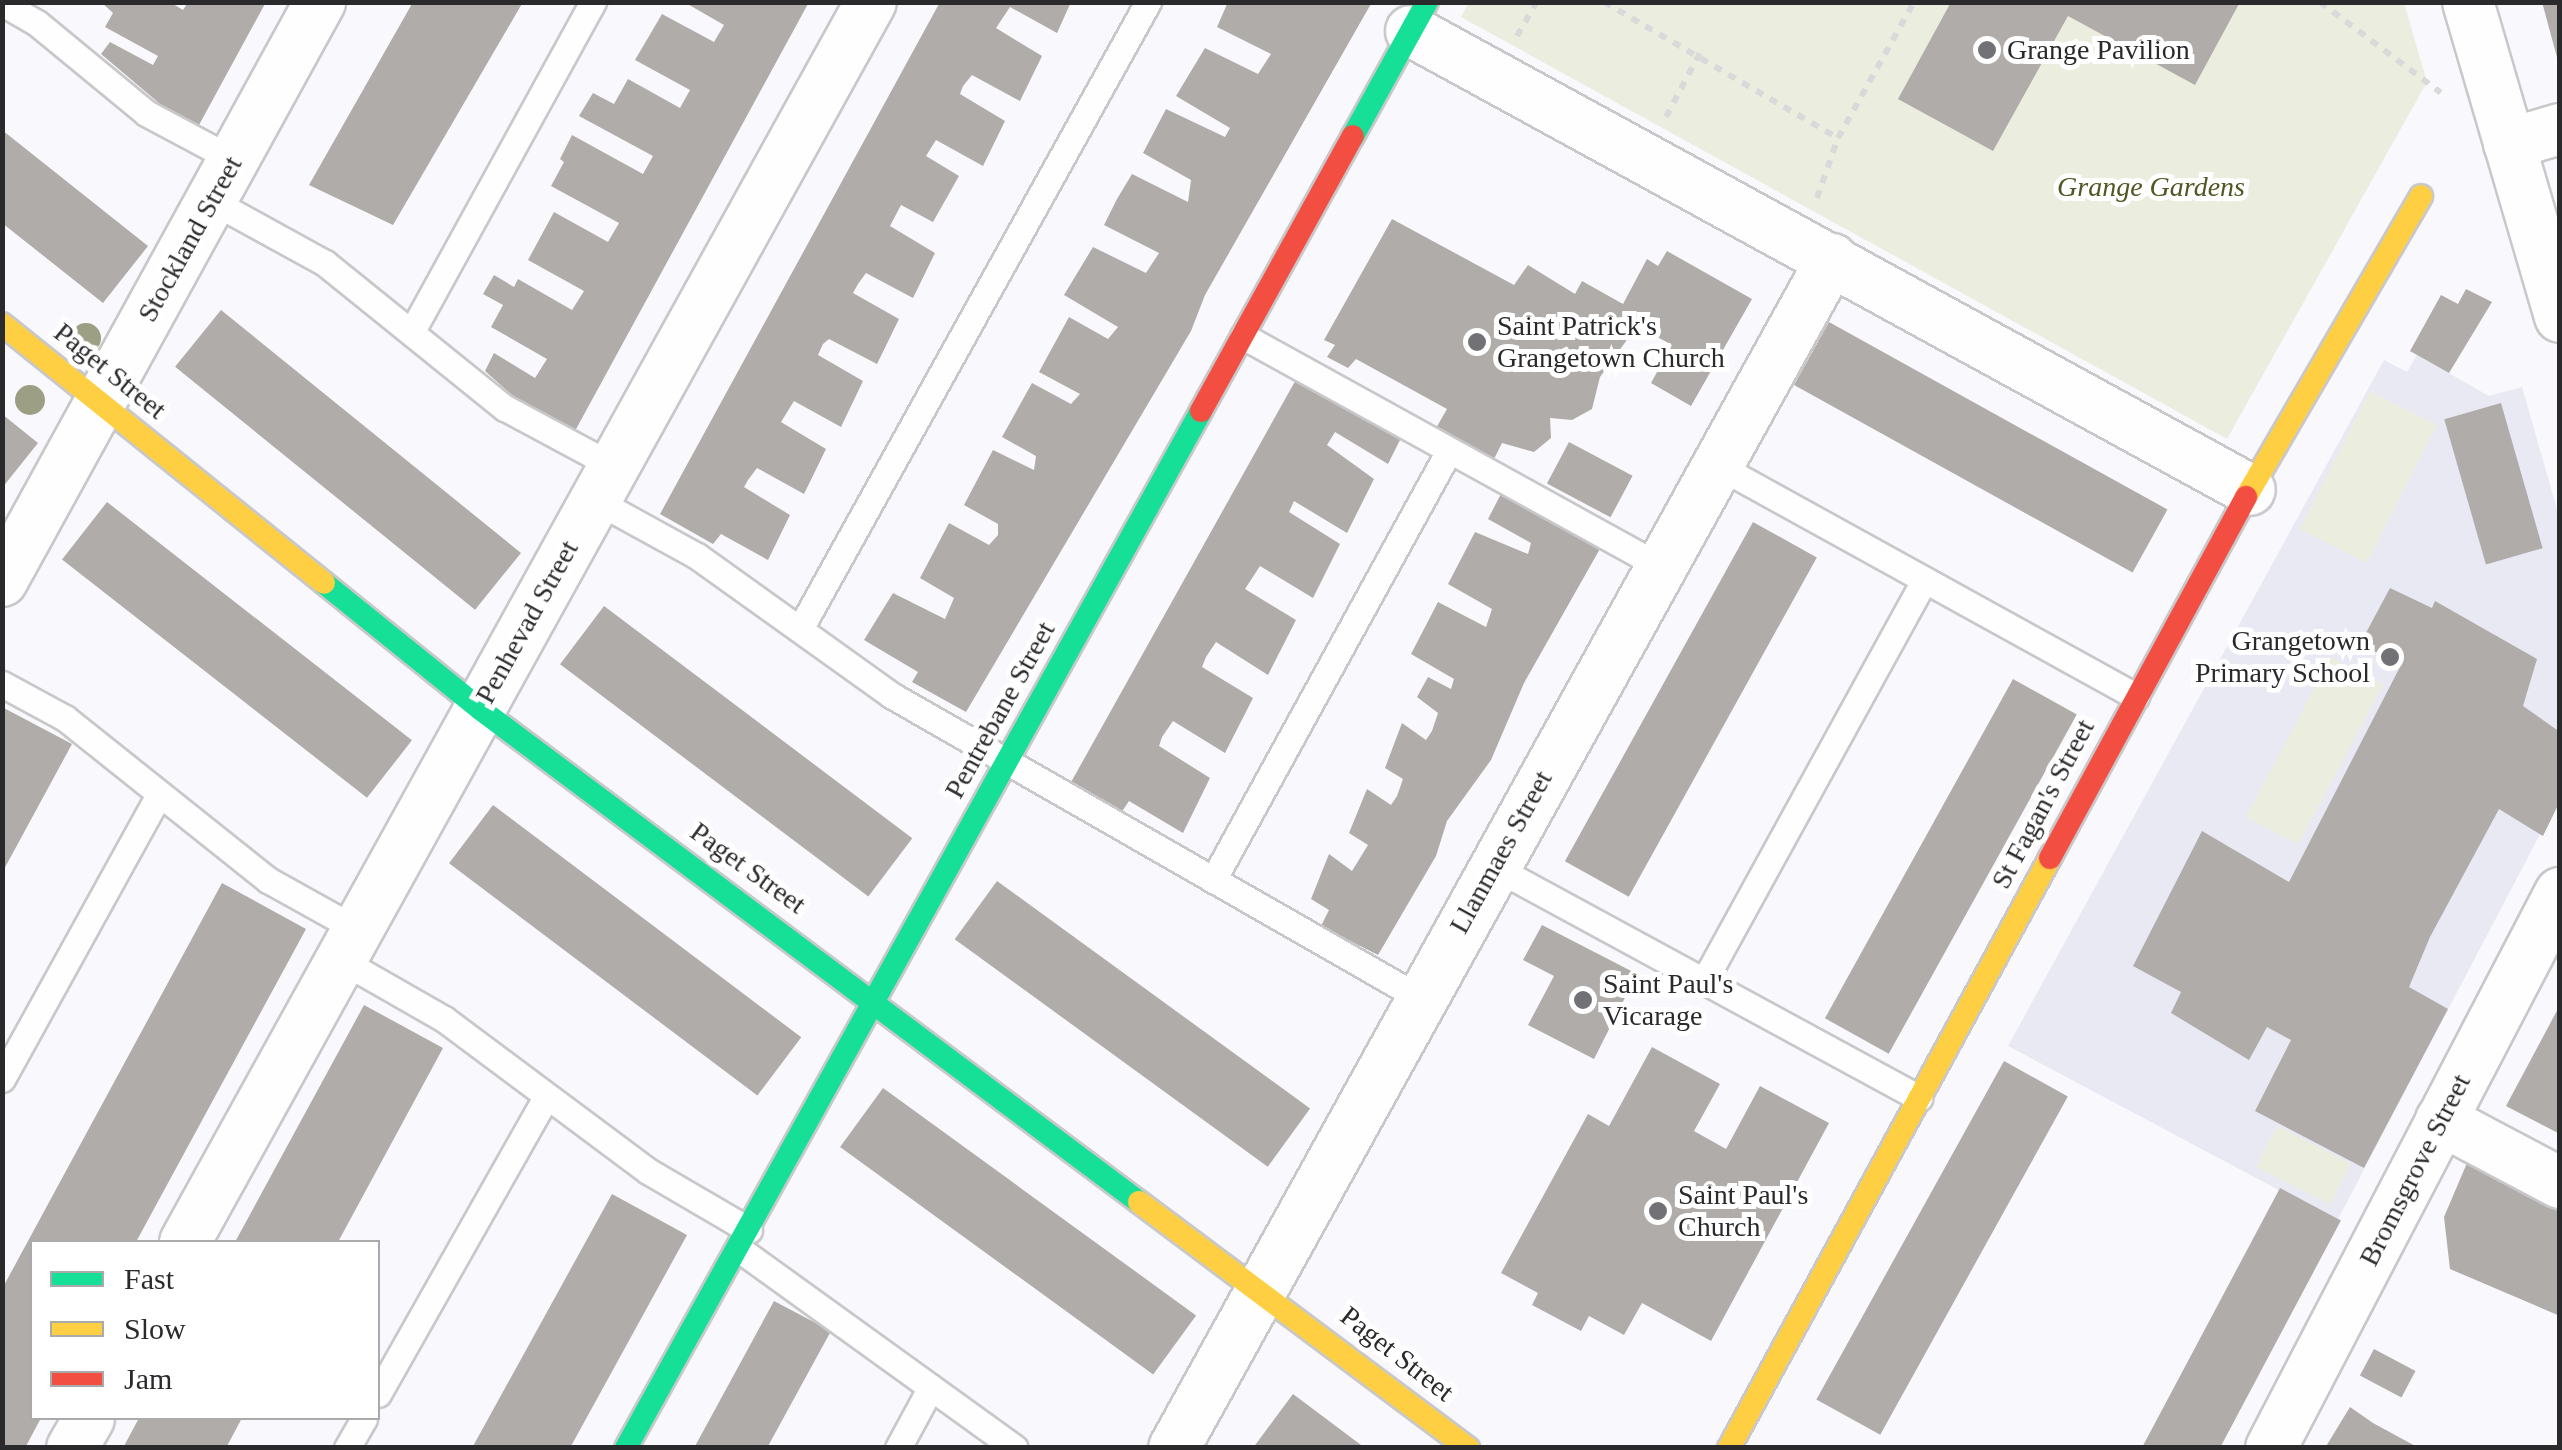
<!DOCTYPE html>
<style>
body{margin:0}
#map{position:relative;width:2562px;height:1450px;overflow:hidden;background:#f8f8fd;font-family:"Times New Roman",serif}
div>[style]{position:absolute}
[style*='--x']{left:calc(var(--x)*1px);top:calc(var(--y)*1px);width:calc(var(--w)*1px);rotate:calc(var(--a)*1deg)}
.built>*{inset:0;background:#e9e9f4}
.green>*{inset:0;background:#ebeedf;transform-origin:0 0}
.building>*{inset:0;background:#b0acaa;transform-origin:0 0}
.path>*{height:6px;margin-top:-3px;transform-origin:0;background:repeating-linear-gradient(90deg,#d9d9d9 0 8px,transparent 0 16px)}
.roads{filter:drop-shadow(2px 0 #c8c8cb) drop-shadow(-2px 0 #c8c8cb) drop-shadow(0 2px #c8c8cb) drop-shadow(0 -2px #c8c8cb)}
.lane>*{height:25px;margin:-12.5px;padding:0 12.5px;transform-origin:12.5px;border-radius:12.5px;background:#fefeff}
.street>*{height:50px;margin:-25px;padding:0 25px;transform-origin:25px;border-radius:25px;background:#fefeff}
.fast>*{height:22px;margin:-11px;padding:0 11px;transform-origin:11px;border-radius:11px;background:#16e098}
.slow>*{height:22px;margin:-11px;padding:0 11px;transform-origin:11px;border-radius:11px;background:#ffcf43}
.jam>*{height:22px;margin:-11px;padding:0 11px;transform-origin:11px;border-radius:11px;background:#f24e42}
.trees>*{width:30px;height:30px;margin:-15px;border-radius:50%;background:#9d9f85}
.dots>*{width:28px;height:28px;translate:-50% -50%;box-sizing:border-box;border:5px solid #fff;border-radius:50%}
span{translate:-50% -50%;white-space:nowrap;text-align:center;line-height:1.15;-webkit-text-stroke:10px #fff;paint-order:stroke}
.poi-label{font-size:28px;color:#2a2a2d}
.left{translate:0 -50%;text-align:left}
.right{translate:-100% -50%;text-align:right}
.park-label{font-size:28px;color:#525723;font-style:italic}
.street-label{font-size:28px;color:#2a2a2d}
.frame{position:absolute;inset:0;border:5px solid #2a2a2d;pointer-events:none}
.legend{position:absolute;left:30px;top:1240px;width:350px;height:180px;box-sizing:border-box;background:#fff;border:2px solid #aaaaab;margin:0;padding:12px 18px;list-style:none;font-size:30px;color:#2a2a2d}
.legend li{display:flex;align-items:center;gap:20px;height:50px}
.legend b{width:50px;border:2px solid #aaaaab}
</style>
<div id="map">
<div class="built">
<div style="clip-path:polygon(2417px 355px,2489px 396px,2522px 387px,2559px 516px,2559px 798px,2337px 1221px,2008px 1046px,2384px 360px,2407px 372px)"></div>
</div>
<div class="green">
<div style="clip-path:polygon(1469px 2px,2404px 3px,2427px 82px,2227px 439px,1461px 17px)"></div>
<div style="left:2370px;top:391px;width:75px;height:155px;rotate:27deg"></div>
<div style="left:2331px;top:657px;width:59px;height:181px;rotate:28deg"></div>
<div style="left:2277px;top:1126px;width:83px;height:46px;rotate:27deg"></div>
</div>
<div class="building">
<div style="clip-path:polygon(101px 2px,170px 2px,183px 10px,188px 2px,266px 2px,199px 125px,166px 109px,101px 54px,110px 42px,153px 65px,158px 56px,105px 27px,113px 13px)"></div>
<div style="clip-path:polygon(413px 2px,523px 2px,393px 225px,309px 185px)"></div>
<div style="clip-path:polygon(684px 2px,809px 2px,575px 431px,521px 403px,485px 371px,494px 353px,535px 378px,547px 359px,491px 327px,503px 305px,483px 294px,494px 275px,514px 287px,518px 279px,572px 310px,584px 291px,528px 260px,554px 212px,608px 242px,619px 223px,551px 186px,564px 162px,560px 159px,572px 135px,643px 174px,653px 156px,579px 116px,593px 93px,614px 104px,628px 79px,680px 108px,690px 90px,635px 60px,662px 14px,714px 42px,724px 25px)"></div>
<div style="clip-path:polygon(940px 2px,1071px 2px,1057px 33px,1010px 7px,996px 28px,1042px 56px,1020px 101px,972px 75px,963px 86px,960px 94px,1005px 121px,983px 166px,936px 140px,926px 156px,959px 176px,933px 222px,901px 205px,890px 226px,935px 253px,913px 298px,866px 273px,858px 284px,853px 293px,899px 319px,877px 364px,829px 339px,823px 344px,818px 355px,863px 381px,841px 427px,794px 401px,781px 422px,826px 449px,804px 494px,757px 468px,748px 480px,744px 487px,790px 515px,768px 560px,721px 534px,713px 544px,660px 514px)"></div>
<div style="clip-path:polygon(1228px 2px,1372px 2px,1205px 295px,1191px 331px,966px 712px,912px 682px,918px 672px,864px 640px,893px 593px,945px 619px,954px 598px,920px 578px,949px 523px,989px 545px,998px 535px,998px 524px,964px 505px,993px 450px,1034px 470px,1036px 456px,1002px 437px,1032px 383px,1071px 404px,1080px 394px,1039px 372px,1069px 317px,1108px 339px,1118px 327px,1064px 295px,1093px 247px,1146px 273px,1159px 253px,1104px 225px,1117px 199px,1132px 174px,1188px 202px,1191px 180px,1143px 153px,1166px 109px,1225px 137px,1230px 128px,1176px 96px,1205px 48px,1258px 74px,1271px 54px,1217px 27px)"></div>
<div style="clip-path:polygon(1951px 2px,2240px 2px,2195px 85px,2068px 16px,1993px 151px,1898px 99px)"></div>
<div style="clip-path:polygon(2542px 2px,2560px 2px,2560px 61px,2558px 61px)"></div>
<div style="clip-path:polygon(2px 130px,148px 246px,103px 303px,2px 223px)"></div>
<div style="clip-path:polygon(1392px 219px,1514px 285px,1528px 265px,1575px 294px,1582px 281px,1623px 304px,1647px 259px,1658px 266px,1667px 251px,1752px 299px,1691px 406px,1651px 383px,1672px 345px,1637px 326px,1600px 377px,1592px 409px,1572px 420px,1550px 418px,1551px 438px,1534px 452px,1502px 443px,1492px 463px,1435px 430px,1447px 409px,1356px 359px,1348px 368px,1327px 357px,1335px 345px,1324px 340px)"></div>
<div style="clip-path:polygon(2466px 289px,2492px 302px,2449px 373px,2410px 351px,2441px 295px,2458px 304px)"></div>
<div style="left:221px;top:310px;width:386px;height:73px;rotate:39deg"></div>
<div style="left:1829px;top:322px;width:387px;height:72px;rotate:29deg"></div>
<div style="clip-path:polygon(1298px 376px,1403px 434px,1388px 464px,1335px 432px,1327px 445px,1374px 479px,1347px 533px,1294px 501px,1289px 512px,1340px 544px,1313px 598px,1260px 566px,1245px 589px,1296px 620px,1268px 675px,1216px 642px,1206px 657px,1202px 667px,1253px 698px,1225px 753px,1173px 721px,1162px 737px,1159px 746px,1210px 778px,1183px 833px,1129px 801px,1121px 813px,1070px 784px)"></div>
<div style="left:2501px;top:403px;width:151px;height:59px;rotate:74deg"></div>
<div style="clip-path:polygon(2px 414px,38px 443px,2px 488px)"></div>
<div style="left:1569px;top:442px;width:72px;height:47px;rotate:28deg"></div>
<div style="clip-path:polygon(1502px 492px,1601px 547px,1524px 683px,1491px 760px,1447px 821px,1436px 856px,1378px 955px,1321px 926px,1329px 910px,1311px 899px,1329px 854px,1352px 871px,1368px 845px,1349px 833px,1367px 789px,1391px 805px,1397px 796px,1403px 779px,1385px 768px,1402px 723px,1426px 740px,1432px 731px,1438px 713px,1417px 697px,1428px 677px,1451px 689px,1454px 679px,1411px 654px,1438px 602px,1486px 627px,1492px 609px,1448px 584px,1475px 532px,1528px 554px,1531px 543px,1488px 519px)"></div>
<div style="left:107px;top:502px;width:387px;height:73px;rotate:38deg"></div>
<div style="left:1753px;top:522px;width:73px;height:388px;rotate:29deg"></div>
<div style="clip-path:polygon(2390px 588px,2432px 608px,2435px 601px,2537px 659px,2523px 706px,2560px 732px,2560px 801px,2543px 836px,2499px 809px,2430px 937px,2409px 987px,2448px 1009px,2364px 1168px,2255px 1111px,2291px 1040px,2267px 1027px,2249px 1060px,2171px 1013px,2181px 992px,2133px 966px,2202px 831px,2289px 882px,2401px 665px,2360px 644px)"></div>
<div style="left:604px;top:606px;width:386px;height:73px;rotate:37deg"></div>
<div style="left:2013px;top:679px;width:73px;height:388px;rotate:29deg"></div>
<div style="clip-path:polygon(2px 707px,72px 744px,2px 873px)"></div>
<div style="left:493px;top:805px;width:386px;height:73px;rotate:37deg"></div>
<div style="left:997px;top:881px;width:387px;height:72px;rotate:36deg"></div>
<div style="clip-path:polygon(222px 883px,306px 929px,136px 1242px,32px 1242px,32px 1418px,41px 1418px,25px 1448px,2px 1448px,2px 1289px)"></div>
<div style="clip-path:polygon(1542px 925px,1637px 974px,1594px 1059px,1528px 1025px,1554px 976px,1523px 960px)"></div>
<div style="clip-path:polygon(364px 1005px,443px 1048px,338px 1242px,235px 1242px)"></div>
<div style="clip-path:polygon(2560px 1005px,2560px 1134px,2506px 1106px)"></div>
<div style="clip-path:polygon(1652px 1047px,1720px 1084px,1694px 1131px,1726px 1149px,1760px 1086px,1829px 1123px,1711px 1341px,1642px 1303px,1624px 1335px,1589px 1316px,1581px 1331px,1532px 1305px,1538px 1293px,1501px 1273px,1588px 1114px,1609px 1126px)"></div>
<div style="left:2004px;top:1061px;width:73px;height:387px;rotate:29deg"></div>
<div style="left:883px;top:1088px;width:387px;height:73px;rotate:36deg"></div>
<div style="clip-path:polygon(2467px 1163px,2560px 1212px,2560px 1316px,2450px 1269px,2444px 1217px)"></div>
<div style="left:2280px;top:1188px;width:69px;height:293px;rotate:28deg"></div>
<div style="clip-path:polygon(612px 1194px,687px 1235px,570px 1448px,472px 1448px)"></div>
<div style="clip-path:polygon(774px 1301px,831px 1331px,767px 1448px,694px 1448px)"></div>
<div style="left:2374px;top:1349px;width:47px;height:30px;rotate:28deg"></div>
<div style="clip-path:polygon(1293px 1394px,1365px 1448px,1253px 1448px)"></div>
<div style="clip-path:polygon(2350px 1407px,2373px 1423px,2419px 1448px,2325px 1448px)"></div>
<div style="clip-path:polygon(139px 1418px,242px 1418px,226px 1448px,123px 1448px)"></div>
</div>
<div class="path">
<div style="--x:1604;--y:2;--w:271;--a:30.2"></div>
<div style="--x:1838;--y:138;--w:156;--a:-60.8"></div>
<div style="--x:2320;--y:2;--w:151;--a:36.9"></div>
<div style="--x:1517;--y:36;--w:39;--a:-60"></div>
<div style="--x:1666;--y:117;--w:79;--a:-62.1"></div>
<div style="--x:1817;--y:198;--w:64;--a:-70.7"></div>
</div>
<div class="roads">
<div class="lane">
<div style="--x:2;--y:3;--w:40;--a:29.7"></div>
<div style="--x:37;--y:23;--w:141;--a:39.5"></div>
<div style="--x:146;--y:113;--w:100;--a:28.1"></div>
<div style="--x:212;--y:201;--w:129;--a:28.8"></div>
<div style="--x:325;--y:263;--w:231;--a:38.9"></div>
<div style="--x:505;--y:408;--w:123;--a:28.2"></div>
<div style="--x:412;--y:331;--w:376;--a:-61.2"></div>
<div style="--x:1243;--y:336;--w:475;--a:28.9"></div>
<div style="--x:1715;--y:464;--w:481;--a:28.9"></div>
<div style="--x:595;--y:500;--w:116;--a:28.8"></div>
<div style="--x:697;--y:556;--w:239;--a:35.6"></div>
<div style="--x:891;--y:695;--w:610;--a:29.8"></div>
<div style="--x:800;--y:629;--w:717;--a:-60.97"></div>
<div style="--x:2;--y:684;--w:72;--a:28.4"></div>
<div style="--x:65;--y:718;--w:260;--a:38.6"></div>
<div style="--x:268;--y:880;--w:103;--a:29.1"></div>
<div style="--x:1494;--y:867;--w:484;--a:28.5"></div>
<div style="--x:1213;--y:880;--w:488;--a:-61.2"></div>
<div style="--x:341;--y:960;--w:119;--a:29.8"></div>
<div style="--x:444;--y:1019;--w:254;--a:36.7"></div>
<div style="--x:648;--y:1171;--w:117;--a:30.3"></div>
<div style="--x:1705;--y:979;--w:454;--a:-61.2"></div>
<div style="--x:2;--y:1079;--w:325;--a:-61.1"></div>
<div style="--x:739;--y:1249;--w:340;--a:35.8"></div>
<div style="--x:378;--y:1394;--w:341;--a:-60.5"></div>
<div style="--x:347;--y:1448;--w:34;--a:-60"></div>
<div style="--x:898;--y:1448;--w:69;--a:-61.6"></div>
</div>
<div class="street">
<div style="--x:2468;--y:2;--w:328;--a:73.7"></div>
<div style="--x:1411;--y:31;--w:956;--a:28.68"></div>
<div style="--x:2509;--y:144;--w:53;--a:-16.4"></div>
<div style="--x:2;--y:581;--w:661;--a:-61.22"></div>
<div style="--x:2441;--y:1120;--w:135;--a:27.9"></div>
<div style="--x:185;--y:1242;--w:1417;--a:-61.05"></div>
<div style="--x:72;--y:1448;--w:34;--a:-60"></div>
<div style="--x:1174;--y:1448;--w:1359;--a:-61.04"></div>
<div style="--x:2271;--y:1448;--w:626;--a:-62.49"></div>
</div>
<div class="fast">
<div style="--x:1353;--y:136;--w:153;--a:-61.1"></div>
<div style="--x:324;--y:583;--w:201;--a:38.9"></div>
<div style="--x:480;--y:709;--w:823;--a:36.8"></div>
<div style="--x:626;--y:1448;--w:1186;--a:-60.99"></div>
</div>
<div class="slow">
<div style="--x:2;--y:324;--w:413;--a:38.8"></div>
<div style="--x:2246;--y:497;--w:348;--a:-59.8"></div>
<div style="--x:1139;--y:1202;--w:411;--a:36.8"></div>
<div style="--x:1729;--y:1448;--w:672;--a:-61.45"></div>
</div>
<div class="jam">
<div style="--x:1201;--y:411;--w:314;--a:-61.1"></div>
<div style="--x:2050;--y:858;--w:411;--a:-61.5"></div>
</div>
</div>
<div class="trees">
<div style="left:86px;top:338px"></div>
<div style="left:30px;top:400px"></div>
</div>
<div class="dots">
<div style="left:1987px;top:50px;background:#727276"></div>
<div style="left:1477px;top:342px;background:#727276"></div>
<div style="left:2390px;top:657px;background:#727276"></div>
<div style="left:1583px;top:1000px;background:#727276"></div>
<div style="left:1658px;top:1211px;background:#727276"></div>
</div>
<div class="poi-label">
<span class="left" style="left:2007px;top:50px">Grange Pavilion</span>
<span class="left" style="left:1497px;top:342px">Saint Patrick's<br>Grangetown Church</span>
<span class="right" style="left:2370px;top:657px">Grangetown<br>Primary School</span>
<span class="left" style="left:1603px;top:1000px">Saint Paul's<br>Vicarage</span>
<span class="left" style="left:1678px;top:1211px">Saint Paul's<br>Church</span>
</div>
<div class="park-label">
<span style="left:2151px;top:187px">Grange Gardens</span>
</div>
<div class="street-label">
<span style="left:190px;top:239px;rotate:-61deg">Stockland Street</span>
<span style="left:110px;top:371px;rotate:39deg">Paget Street</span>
<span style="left:527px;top:622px;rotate:-61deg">Penhevad Street</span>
<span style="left:1000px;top:710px;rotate:-61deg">Pentrebane Street</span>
<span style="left:2043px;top:804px;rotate:-62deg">St Fagan's Street</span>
<span style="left:1501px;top:852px;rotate:-61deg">Llanmaes Street</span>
<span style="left:748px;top:868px;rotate:36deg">Paget Street</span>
<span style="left:2415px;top:1170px;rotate:-63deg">Bromsgrove Street</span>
<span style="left:1397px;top:1354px;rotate:38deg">Paget Street</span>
</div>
<div class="frame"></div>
<ul class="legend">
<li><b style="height:12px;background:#16e098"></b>Fast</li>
<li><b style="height:12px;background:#ffcf43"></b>Slow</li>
<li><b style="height:12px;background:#f24e42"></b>Jam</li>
</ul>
</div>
